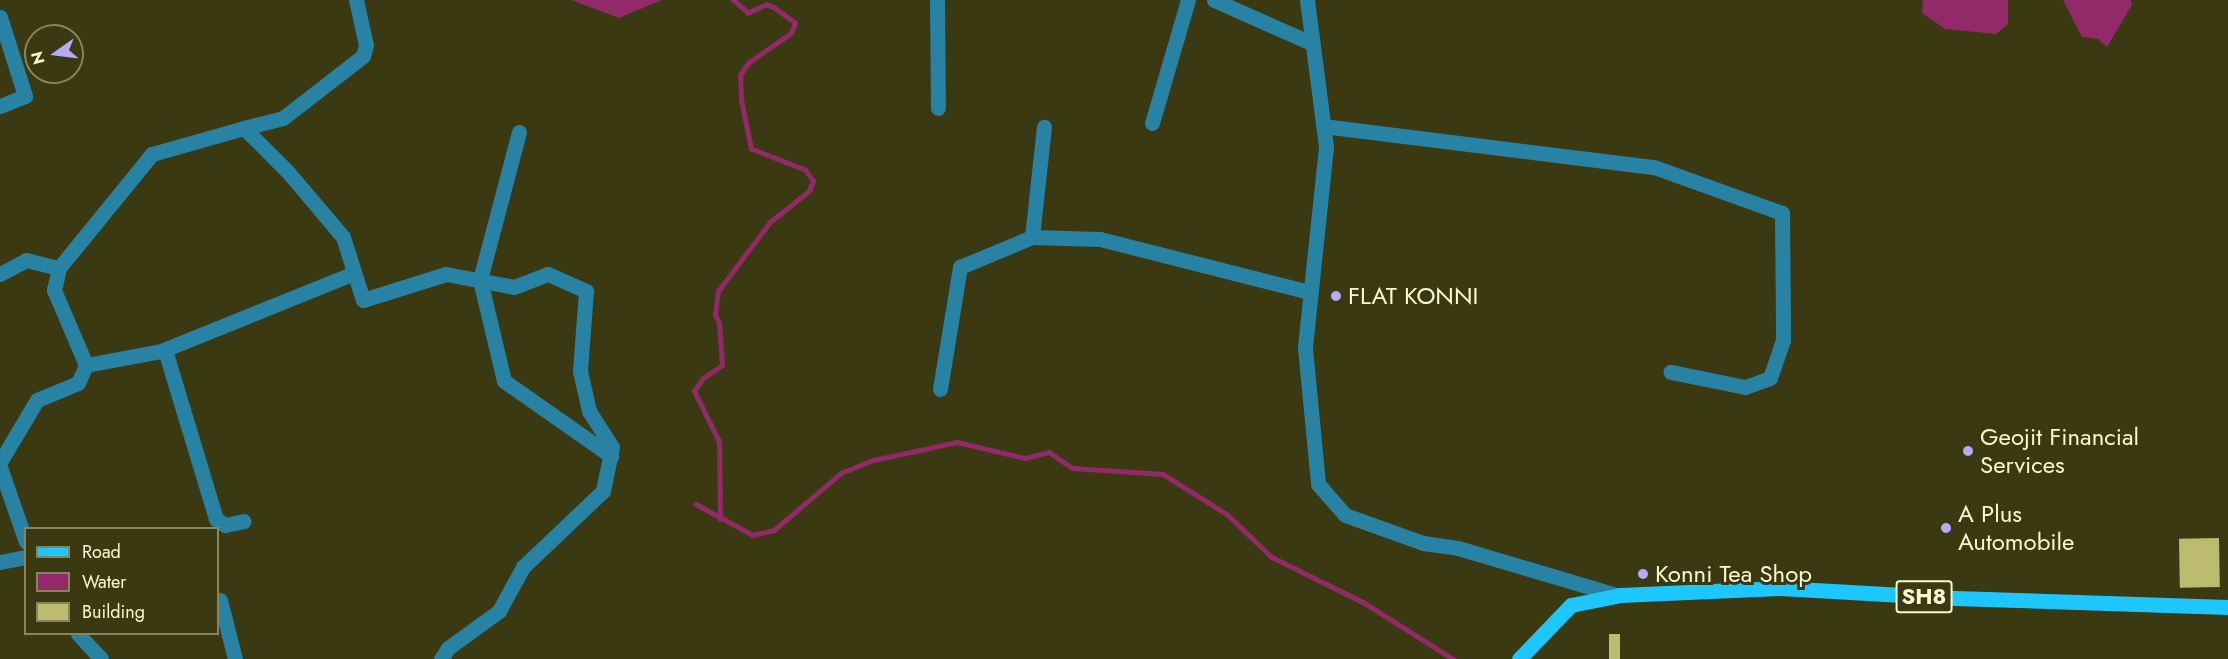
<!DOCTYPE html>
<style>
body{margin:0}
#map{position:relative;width:2228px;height:659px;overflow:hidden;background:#3a3911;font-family:Jost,sans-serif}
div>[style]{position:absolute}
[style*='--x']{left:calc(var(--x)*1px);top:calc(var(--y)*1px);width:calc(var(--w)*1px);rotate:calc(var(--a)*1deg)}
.water>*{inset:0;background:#922a6a}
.stream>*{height:4.5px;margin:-2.25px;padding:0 2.25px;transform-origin:2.25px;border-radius:2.25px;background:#922a6a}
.building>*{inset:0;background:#bdbb70;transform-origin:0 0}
.minor>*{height:15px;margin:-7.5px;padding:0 7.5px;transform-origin:7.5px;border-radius:7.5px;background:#2782a3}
.major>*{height:15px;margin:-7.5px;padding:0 7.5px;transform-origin:7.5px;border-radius:7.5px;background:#1dc7fd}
.dots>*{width:16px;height:16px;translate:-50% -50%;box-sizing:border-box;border:3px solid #3a3911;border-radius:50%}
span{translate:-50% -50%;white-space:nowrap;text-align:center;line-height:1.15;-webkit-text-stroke:6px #3a3911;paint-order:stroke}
.shield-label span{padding:2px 4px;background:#3a3911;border:2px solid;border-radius:4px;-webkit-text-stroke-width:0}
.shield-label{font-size:22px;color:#f7f7d1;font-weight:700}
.poi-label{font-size:24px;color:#f7f7d1}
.left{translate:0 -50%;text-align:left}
.legend{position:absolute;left:24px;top:527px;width:195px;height:108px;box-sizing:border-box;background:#3a3911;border:2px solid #86855e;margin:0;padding:8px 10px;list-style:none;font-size:18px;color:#f7f7d1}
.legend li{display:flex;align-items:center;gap:12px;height:30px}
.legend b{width:30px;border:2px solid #86855e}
.north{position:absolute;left:24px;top:24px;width:60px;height:60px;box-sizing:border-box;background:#3a3911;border:2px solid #86855e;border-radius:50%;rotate:256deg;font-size:16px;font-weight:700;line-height:24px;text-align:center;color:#f7f7d1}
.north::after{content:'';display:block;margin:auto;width:21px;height:27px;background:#b3adf9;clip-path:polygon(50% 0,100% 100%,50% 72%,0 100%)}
</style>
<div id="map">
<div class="water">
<div style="clip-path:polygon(571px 0,662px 0,619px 18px)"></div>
<div style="clip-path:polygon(1923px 0,2008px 0,2008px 24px,1996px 34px,1945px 29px,1922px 13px)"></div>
<div style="clip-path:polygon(2063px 0,2131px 0,2132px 5px,2107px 47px,2098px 39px,2082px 37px)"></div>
</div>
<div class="stream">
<div style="--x:696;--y:504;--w:65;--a:28.5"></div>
<div style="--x:753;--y:535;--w:22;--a:-13"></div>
<div style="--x:774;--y:530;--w:88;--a:-40.4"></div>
<div style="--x:841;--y:473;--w:35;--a:-22"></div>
<div style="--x:874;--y:460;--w:85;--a:-12.2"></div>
<div style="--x:957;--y:442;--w:70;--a:13.2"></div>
<div style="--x:1025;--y:458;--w:25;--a:-14"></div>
<div style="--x:1049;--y:452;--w:29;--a:34"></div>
<div style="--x:1073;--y:468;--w:90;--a:3.8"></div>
<div style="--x:1163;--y:474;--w:77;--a:32.2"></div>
<div style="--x:1228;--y:515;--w:61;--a:43.7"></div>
<div style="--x:1272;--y:557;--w:102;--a:26.3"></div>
<div style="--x:1363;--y:602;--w:107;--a:32.3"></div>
<div style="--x:720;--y:520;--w:78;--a:-90.7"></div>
<div style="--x:719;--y:442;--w:57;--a:-116.1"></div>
<div style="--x:694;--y:391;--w:16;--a:-55"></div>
<div style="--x:703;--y:378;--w:23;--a:-34"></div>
<div style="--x:722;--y:365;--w:42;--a:-94.1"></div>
<div style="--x:719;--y:323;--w:9;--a:-117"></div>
<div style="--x:715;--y:315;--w:24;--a:-83"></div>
<div style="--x:718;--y:291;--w:86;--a:-53"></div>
<div style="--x:770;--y:222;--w:50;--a:-38.5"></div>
<div style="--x:809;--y:191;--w:11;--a:-68"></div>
<div style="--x:813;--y:181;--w:14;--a:-126"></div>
<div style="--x:805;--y:170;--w:58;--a:-158.7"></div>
<div style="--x:751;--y:149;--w:50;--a:-101.5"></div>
<div style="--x:741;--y:100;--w:25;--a:-92"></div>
<div style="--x:740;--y:75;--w:14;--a:-56"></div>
<div style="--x:748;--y:63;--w:52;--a:-34.9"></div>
<div style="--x:791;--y:33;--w:11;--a:-68"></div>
<div style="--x:795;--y:23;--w:27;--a:-144"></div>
<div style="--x:773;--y:7;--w:7;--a:-164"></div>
<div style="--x:766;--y:5;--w:20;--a:156"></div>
<div style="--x:748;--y:13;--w:20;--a:-139"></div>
</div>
<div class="building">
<div style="left:2219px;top:538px;width:49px;height:40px;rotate:89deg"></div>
<div style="left:1609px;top:634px;width:11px;height:25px"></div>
</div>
<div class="minor">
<div style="--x:356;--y:0;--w:46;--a:77.5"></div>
<div style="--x:366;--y:45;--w:11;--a:105"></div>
<div style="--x:363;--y:56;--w:101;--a:142.2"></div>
<div style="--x:283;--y:118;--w:40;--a:165.6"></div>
<div style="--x:244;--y:128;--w:62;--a:45"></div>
<div style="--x:288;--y:172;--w:85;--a:49.8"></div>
<div style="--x:343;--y:237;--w:66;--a:72.4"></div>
<div style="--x:363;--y:300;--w:87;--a:-17.4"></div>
<div style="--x:446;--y:274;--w:69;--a:10.8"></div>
<div style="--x:514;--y:287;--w:36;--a:-21"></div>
<div style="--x:548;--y:274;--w:42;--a:24.1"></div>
<div style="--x:586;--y:291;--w:80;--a:94.3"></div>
<div style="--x:580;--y:371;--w:41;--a:77.3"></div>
<div style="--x:589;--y:411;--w:43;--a:57.4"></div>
<div style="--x:612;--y:447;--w:45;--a:101.6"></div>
<div style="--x:603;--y:491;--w:110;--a:136.5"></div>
<div style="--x:523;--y:567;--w:50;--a:118.6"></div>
<div style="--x:499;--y:611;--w:63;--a:144"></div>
<div style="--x:448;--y:648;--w:13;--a:122"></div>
<div style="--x:937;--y:0;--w:108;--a:89.5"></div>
<div style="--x:1214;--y:0;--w:106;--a:23.9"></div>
<div style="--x:1307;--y:0;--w:148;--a:82.6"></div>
<div style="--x:1326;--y:147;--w:202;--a:96"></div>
<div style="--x:1305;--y:348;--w:137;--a:84.5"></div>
<div style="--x:1318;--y:484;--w:41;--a:48.9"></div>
<div style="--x:1345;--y:515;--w:83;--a:19.7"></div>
<div style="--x:1423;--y:543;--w:35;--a:8"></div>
<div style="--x:1458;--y:548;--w:166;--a:16.5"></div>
<div style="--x:0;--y:17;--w:83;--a:72.4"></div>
<div style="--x:25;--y:96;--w:27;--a:158"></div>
<div style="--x:1152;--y:123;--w:128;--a:-73.7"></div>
<div style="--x:1323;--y:126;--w:334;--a:7.1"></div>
<div style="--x:1654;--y:167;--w:136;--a:19.8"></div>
<div style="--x:1782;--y:213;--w:127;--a:89.5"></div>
<div style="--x:1783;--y:340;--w:40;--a:108.9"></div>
<div style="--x:1770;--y:378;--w:27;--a:160"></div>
<div style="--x:1745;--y:387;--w:76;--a:-168.5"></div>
<div style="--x:519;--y:132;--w:153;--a:104.8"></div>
<div style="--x:480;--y:280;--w:104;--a:76.6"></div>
<div style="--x:504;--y:381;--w:131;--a:35"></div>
<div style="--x:1032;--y:237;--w:111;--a:-83.8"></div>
<div style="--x:0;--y:274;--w:30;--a:-28"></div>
<div style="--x:26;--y:260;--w:34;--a:14"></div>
<div style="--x:165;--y:350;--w:177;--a:73.2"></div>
<div style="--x:216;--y:519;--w:11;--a:34"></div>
<div style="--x:225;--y:525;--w:19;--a:-12"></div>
<div style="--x:86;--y:365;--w:82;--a:-113.1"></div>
<div style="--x:54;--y:290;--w:23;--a:-77"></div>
<div style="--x:59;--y:268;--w:147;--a:-50.8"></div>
<div style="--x:152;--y:154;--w:96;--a:-15.8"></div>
<div style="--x:940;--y:389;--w:124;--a:-80.7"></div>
<div style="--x:960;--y:267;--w:78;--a:-22.6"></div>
<div style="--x:1032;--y:237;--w:68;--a:1.7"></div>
<div style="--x:1100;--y:239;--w:217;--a:14.2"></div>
<div style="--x:0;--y:462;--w:72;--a:-59.2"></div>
<div style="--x:37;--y:400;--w:44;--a:-22.5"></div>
<div style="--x:78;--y:383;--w:20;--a:-66"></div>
<div style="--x:86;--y:365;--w:76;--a:-10.6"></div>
<div style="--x:161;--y:351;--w:208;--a:-22"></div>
<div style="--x:0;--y:467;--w:79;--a:70.9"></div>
<div style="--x:0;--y:562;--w:26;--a:-11"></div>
<div style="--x:220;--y:600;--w:61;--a:75.7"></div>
<div style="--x:78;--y:634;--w:34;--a:47"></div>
</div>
<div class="major">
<div style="--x:1519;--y:659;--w:75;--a:-46.1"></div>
<div style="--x:1571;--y:605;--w:50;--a:-11.5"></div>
<div style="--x:1620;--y:595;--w:160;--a:-2.5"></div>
<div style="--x:1780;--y:588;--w:175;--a:3.3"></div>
<div style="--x:1955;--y:598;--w:273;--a:1.9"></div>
</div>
<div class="dots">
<div style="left:1336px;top:296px;background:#b3adf9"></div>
<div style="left:1968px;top:451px;background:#b3adf9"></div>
<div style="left:1946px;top:528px;background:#b3adf9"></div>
<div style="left:1643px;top:574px;background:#b3adf9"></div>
</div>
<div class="shield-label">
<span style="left:1924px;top:597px">SH8</span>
</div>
<div class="poi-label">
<span class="left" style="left:1348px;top:296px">FLAT KONNI</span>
<span class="left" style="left:1980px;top:451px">Geojit Financial<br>Services</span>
<span class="left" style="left:1958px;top:528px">A Plus<br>Automobile</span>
<span class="left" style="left:1655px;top:574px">Konni Tea Shop</span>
</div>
<ul class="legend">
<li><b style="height:8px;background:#1dc7fd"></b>Road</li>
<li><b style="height:16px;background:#922a6a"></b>Water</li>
<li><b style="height:16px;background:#bdbb70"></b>Building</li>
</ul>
<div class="north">N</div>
</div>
